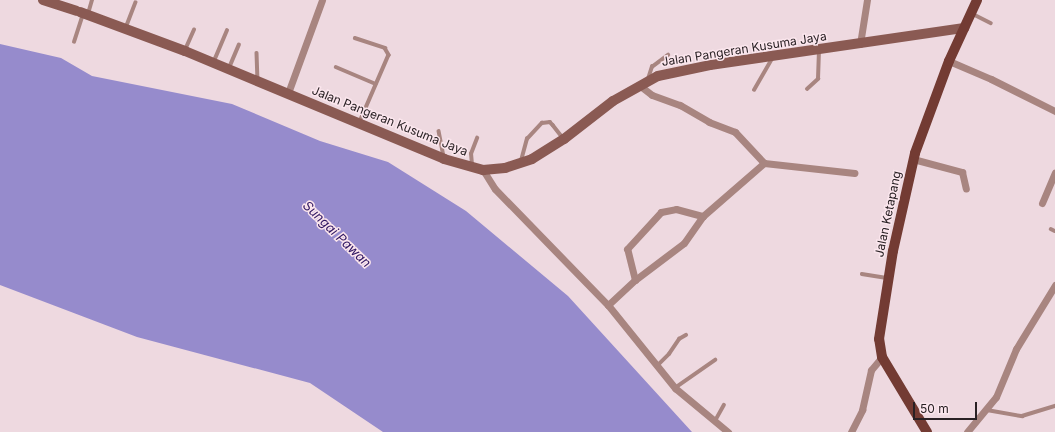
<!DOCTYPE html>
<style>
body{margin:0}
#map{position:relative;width:1055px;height:432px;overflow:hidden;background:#eed9e0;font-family:Inter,sans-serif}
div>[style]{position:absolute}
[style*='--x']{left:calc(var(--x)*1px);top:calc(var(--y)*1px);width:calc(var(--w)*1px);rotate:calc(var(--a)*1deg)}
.water>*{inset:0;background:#968bcc}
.lane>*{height:3.5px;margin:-1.75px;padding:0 1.75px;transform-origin:1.75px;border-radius:1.75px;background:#a88580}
.street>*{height:7px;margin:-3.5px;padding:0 3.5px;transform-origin:3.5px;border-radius:3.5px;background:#a88580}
.secondary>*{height:10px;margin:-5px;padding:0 5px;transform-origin:5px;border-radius:5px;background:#8a5a53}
.primary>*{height:10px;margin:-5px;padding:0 5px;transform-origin:5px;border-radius:5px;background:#733b33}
span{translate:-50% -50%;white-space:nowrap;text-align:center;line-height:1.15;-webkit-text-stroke:3px #fbe6ed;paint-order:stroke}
.street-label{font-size:12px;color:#292124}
.water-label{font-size:13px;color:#301763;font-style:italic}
.scale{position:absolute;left:913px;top:402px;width:64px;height:18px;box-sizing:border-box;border:2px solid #292124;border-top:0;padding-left:5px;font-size:12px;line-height:14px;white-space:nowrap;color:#292124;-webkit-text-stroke:3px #fbe6ed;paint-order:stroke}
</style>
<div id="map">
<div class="water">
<div style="clip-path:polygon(0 44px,61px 58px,92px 76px,232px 104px,320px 141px,388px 162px,466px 211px,568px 296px,692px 432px,383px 432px,310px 383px,137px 337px,0 285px)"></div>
</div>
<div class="lane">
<div style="--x:88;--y:14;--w:15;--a:-74"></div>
<div style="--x:973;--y:14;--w:20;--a:27"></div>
<div style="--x:126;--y:27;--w:26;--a:-69"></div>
<div style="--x:355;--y:38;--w:32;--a:18"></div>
<div style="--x:385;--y:48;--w:8;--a:60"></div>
<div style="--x:389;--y:55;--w:73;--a:113.4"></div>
<div style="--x:74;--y:42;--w:28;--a:-72"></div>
<div style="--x:185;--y:50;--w:22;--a:-66"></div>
<div style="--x:257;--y:53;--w:27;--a:88"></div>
<div style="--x:214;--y:61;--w:33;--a:-67"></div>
<div style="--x:336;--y:67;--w:43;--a:23"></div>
<div style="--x:229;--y:68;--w:25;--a:-67"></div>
<div style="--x:648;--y:79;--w:13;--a:-72"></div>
<div style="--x:652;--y:67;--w:20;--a:-37"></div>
<div style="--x:807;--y:89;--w:15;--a:-42"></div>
<div style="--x:818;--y:79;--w:28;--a:-88"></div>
<div style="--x:754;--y:90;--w:38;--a:-60"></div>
<div style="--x:439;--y:131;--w:26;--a:79"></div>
<div style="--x:521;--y:161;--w:23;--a:-75"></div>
<div style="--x:527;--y:139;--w:22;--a:-47"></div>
<div style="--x:542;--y:123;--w:8;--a:-7"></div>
<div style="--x:550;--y:122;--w:4;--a:45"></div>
<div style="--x:553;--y:125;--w:16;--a:52"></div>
<div style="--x:472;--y:165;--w:11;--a:-95"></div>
<div style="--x:471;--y:154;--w:17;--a:-69"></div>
<div style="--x:1051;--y:229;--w:4;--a:27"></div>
<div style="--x:862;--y:274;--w:25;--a:9"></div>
<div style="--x:657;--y:366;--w:17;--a:-45"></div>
<div style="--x:669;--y:354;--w:18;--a:-56"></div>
<div style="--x:679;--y:339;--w:8;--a:-30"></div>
<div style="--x:675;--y:388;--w:49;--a:-35"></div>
<div style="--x:987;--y:410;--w:36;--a:10"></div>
<div style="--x:1022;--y:416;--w:34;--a:-17"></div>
<div style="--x:715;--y:421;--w:18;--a:-61"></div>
</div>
<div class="street">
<div style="--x:860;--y:44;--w:45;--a:-81"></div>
<div style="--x:949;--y:61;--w:46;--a:23.2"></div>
<div style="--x:991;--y:79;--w:72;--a:26.6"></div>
<div style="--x:639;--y:85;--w:16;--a:38"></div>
<div style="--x:652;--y:95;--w:30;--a:20"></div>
<div style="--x:680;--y:105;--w:34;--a:30"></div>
<div style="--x:709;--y:122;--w:28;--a:21"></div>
<div style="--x:735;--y:132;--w:42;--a:46.9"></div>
<div style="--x:764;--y:163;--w:91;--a:6.3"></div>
<div style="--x:288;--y:93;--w:99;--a:-69.9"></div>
<div style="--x:913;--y:159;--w:51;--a:14.9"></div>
<div style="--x:962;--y:172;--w:17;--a:77"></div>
<div style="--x:483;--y:170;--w:22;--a:58"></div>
<div style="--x:495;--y:189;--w:162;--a:45.8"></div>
<div style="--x:608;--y:305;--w:107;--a:51.1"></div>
<div style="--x:675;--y:388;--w:69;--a:39.7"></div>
<div style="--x:1042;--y:203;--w:33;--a:-67"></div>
<div style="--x:635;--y:280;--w:32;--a:-104"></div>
<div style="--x:627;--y:249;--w:50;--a:-47.4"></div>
<div style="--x:661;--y:212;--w:15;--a:-11"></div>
<div style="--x:676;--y:209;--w:28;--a:15"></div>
<div style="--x:608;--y:305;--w:37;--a:-43"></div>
<div style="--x:635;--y:280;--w:61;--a:-37.1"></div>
<div style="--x:684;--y:243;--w:33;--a:-55"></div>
<div style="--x:703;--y:216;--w:81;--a:-41"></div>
<div style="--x:851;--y:432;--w:25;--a:-63"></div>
<div style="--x:862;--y:410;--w:41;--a:-77.3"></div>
<div style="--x:871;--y:370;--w:17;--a:-50"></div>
<div style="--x:967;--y:432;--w:45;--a:-50.4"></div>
<div style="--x:996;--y:397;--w:52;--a:-67.4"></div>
<div style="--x:1016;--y:349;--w:75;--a:-58.6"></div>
</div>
<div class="secondary">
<div style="--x:43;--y:0;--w:35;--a:18"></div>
<div style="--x:80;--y:12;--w:112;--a:20.4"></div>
<div style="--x:185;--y:51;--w:281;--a:22.6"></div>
<div style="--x:444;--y:159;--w:41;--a:15.8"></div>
<div style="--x:483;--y:170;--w:22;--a:-5"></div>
<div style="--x:505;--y:168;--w:28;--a:-18"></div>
<div style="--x:532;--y:159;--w:38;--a:-32"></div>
<div style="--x:564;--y:139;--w:62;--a:-37.8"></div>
<div style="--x:613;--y:101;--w:51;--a:-29.1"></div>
<div style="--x:658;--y:76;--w:53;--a:-11.9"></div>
<div style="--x:710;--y:65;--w:257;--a:-8.3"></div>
</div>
<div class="primary">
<div style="--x:927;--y:432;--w:87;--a:-121"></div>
<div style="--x:882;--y:357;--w:18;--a:-99"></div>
<div style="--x:879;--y:339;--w:89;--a:-81"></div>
<div style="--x:893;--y:251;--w:100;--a:-77.3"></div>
<div style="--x:915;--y:153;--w:98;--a:-69.7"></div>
<div style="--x:949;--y:61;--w:67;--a:-65.3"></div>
</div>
<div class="street-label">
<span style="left:744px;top:49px;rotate:-9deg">Jalan Pangeran Kusuma Jaya</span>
<span style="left:390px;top:121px;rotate:22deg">Jalan Pangeran Kusuma Jaya</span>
<span style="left:888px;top:214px;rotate:-78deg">Jalan Ketapang</span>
</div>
<div class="water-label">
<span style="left:337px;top:234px;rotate:44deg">Sungai Pawan</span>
</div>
<div class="scale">50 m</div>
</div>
